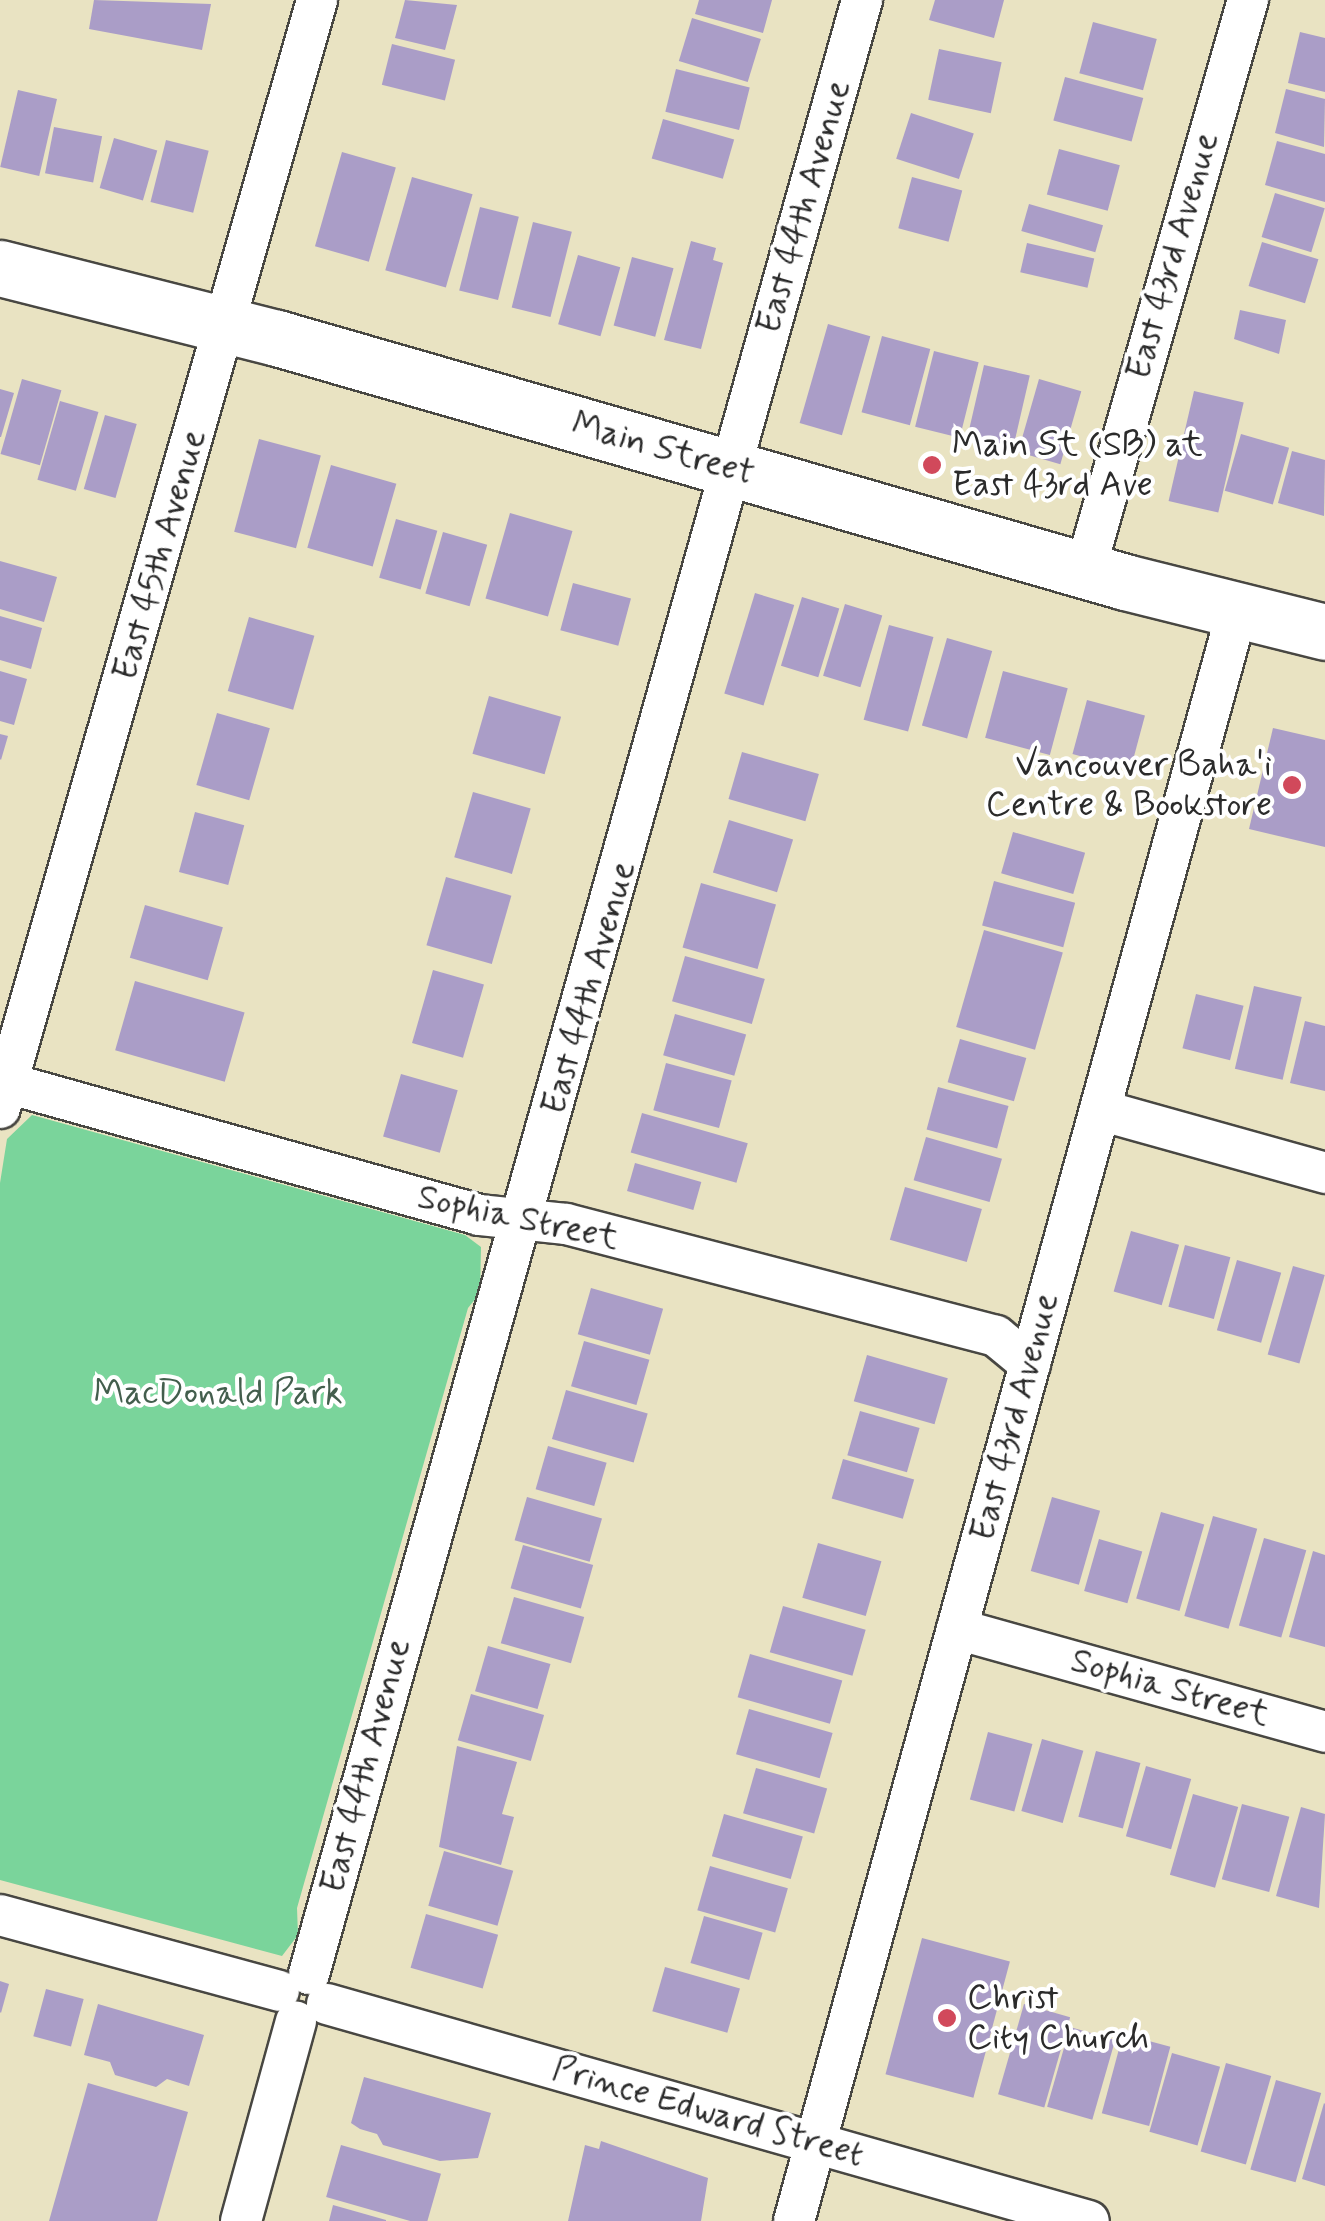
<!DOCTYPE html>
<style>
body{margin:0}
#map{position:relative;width:1325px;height:2221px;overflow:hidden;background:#e9e3c2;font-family:Mynerve,sans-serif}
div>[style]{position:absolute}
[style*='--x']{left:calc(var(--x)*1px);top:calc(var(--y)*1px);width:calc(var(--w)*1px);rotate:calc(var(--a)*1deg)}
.green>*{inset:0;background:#7ad49b}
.building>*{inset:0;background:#aa9dc7;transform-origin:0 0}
.roads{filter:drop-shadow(2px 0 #484742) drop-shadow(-2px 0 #484742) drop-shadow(0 2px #484742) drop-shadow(0 -2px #484742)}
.minor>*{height:40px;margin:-20px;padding:0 20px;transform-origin:20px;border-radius:20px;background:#fff}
.secondary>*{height:55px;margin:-27.5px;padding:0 27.5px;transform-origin:27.5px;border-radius:27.5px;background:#fff}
.dots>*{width:28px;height:28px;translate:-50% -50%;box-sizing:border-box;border:5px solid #fff;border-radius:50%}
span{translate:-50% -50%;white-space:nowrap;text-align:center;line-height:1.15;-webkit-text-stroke:8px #fff;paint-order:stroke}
.street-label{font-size:35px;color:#2b2b2b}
.poi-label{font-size:35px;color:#2b2b2b}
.left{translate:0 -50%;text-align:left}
.right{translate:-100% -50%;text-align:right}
.park-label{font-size:35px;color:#435e4d}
</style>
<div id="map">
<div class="green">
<div style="clip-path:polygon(32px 1115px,465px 1235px,481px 1247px,480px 1293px,468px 1308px,297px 1908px,298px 1935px,282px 1956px,0 1880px,0 1183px,7px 1139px)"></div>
</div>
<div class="building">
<div style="clip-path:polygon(94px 0,211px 4px,202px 50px,89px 29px)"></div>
<div style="clip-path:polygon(405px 0,457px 5px,445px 50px,395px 38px)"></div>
<div style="clip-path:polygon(699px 0,772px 0,763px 33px,695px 14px)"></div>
<div style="clip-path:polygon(935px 0,1004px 0,994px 38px,929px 20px)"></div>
<div style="left:692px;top:18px;width:72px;height:45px;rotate:17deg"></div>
<div style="left:1093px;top:22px;width:66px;height:53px;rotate:15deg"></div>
<div style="clip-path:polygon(1300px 32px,1325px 38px,1325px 92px,1288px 83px)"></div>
<div style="left:392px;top:44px;width:65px;height:42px;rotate:14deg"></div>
<div style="left:939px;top:49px;width:64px;height:52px;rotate:12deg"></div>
<div style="left:676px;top:69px;width:76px;height:44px;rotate:14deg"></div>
<div style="left:1065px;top:77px;width:81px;height:45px;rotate:15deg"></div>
<div style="clip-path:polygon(1286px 89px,1325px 99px,1324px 147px,1275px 133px)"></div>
<div style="left:18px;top:90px;width:40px;height:79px;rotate:13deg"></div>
<div style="left:911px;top:113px;width:66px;height:48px;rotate:18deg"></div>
<div style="left:663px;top:119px;width:74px;height:41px;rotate:16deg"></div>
<div style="left:54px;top:127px;width:49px;height:47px;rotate:11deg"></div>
<div style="left:114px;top:138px;width:45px;height:52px;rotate:16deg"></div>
<div style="left:166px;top:140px;width:44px;height:64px;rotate:14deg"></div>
<div style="clip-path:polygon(1277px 141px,1325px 154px,1325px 202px,1265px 185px)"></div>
<div style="left:1059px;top:149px;width:63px;height:47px;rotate:15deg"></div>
<div style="left:342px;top:152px;width:56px;height:98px;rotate:16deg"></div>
<div style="left:412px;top:177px;width:63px;height:97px;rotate:16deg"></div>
<div style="left:912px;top:177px;width:52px;height:53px;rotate:15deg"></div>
<div style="left:1275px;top:193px;width:52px;height:46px;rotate:17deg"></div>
<div style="left:1029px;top:204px;width:77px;height:28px;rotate:16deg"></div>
<div style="left:480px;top:207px;width:40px;height:86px;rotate:14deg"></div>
<div style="left:533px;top:222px;width:40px;height:88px;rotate:14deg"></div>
<div style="clip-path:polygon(691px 241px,716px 248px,713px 260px,723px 263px,701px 349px,664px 340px)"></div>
<div style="left:1262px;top:242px;width:59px;height:46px;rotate:17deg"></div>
<div style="left:1027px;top:243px;width:69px;height:30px;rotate:13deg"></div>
<div style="left:578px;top:255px;width:44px;height:72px;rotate:16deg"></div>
<div style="left:632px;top:257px;width:43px;height:71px;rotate:15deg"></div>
<div style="clip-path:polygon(1240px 310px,1286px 320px,1279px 354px,1234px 339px)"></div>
<div style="left:828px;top:324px;width:44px;height:103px;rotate:16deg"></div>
<div style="left:882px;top:336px;width:50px;height:79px;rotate:15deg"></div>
<div style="left:934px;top:351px;width:46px;height:78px;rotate:14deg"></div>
<div style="left:984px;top:365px;width:47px;height:73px;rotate:13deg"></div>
<div style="left:22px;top:379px;width:41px;height:78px;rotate:16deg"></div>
<div style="left:1039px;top:379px;width:44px;height:76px;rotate:16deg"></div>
<div style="clip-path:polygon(0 389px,14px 393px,1px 437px,0 437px)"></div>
<div style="left:1194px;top:391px;width:51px;height:113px;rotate:13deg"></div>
<div style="left:60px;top:401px;width:40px;height:82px;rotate:16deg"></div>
<div style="left:105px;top:415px;width:33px;height:77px;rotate:16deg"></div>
<div style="left:1241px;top:434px;width:50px;height:59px;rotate:16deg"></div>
<div style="left:259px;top:439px;width:64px;height:96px;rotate:15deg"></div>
<div style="clip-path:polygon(1292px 451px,1325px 460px,1324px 516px,1278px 503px)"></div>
<div style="left:331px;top:465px;width:68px;height:86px;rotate:16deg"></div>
<div style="left:510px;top:513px;width:65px;height:89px;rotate:16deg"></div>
<div style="left:396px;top:519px;width:43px;height:61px;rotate:16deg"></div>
<div style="left:443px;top:532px;width:46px;height:64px;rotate:16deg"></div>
<div style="clip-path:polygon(0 561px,57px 577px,44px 622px,0 609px)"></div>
<div style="left:573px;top:583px;width:60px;height:49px;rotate:15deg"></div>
<div style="left:755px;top:593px;width:41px;height:105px;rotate:17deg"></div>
<div style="left:802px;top:597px;width:39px;height:72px;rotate:17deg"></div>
<div style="left:845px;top:604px;width:39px;height:75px;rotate:17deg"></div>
<div style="clip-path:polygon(0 616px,42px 628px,31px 669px,0 660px)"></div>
<div style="left:249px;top:617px;width:68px;height:77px;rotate:16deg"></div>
<div style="left:889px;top:625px;width:46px;height:98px;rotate:15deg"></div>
<div style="left:947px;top:638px;width:47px;height:91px;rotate:16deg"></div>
<div style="clip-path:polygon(0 671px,27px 679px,14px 725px,0 721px)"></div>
<div style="left:1003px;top:671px;width:67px;height:69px;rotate:15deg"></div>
<div style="left:489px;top:696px;width:75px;height:60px;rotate:16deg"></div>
<div style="left:1087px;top:700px;width:60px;height:56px;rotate:15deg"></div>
<div style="left:217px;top:713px;width:55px;height:75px;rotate:16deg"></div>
<div style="clip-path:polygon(1273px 728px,1325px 740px,1325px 847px,1249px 829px)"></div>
<div style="clip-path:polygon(0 734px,8px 736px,1px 760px,0 759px)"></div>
<div style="left:742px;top:752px;width:80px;height:49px;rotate:16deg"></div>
<div style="left:473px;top:792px;width:60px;height:68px;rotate:16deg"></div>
<div style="left:195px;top:812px;width:51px;height:62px;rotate:15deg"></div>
<div style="left:729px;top:820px;width:67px;height:55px;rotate:17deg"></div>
<div style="left:1013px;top:832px;width:75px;height:43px;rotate:16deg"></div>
<div style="left:446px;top:877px;width:68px;height:71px;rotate:16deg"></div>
<div style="left:994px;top:881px;width:84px;height:46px;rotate:15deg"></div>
<div style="left:701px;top:883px;width:78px;height:67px;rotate:16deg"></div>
<div style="left:145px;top:905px;width:81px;height:55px;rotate:16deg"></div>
<div style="left:984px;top:930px;width:82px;height:101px;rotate:16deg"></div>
<div style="left:685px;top:956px;width:83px;height:47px;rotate:16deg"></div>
<div style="left:433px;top:970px;width:53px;height:76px;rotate:16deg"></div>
<div style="left:135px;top:981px;width:114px;height:72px;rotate:16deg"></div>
<div style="left:1254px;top:986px;width:49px;height:85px;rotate:13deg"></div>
<div style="left:1196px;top:994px;width:49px;height:56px;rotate:14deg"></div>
<div style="left:675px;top:1014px;width:74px;height:43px;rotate:16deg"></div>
<div style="clip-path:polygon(1305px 1021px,1325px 1026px,1325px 1091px,1290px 1083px)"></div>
<div style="left:960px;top:1039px;width:69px;height:45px;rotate:16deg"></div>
<div style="left:666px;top:1063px;width:68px;height:49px;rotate:15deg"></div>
<div style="left:401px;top:1074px;width:59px;height:65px;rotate:16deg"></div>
<div style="left:938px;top:1087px;width:73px;height:44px;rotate:15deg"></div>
<div style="left:642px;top:1113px;width:110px;height:41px;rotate:16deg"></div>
<div style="left:926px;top:1137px;width:79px;height:45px;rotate:16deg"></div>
<div style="left:635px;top:1163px;width:69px;height:29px;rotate:16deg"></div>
<div style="left:905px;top:1187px;width:80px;height:55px;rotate:16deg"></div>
<div style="left:1131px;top:1231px;width:50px;height:63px;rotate:16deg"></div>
<div style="left:1185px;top:1245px;width:47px;height:64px;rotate:15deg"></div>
<div style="left:1237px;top:1260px;width:46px;height:73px;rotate:16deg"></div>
<div style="left:1293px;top:1266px;width:33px;height:92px;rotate:16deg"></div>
<div style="left:591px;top:1288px;width:75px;height:48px;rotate:16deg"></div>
<div style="left:584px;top:1341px;width:68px;height:47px;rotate:16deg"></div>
<div style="left:867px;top:1355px;width:84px;height:48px;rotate:16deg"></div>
<div style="left:566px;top:1390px;width:85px;height:51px;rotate:16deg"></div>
<div style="left:860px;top:1411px;width:62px;height:46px;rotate:16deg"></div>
<div style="left:548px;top:1446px;width:61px;height:45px;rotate:16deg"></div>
<div style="left:843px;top:1459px;width:74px;height:41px;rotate:16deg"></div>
<div style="left:527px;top:1497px;width:78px;height:45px;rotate:16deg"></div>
<div style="left:1052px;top:1497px;width:50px;height:77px;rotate:16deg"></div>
<div style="left:1161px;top:1512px;width:45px;height:90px;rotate:16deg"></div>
<div style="left:1213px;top:1516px;width:46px;height:104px;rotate:16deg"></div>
<div style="left:1264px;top:1538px;width:44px;height:91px;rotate:16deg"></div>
<div style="left:1099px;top:1539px;width:45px;height:54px;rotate:16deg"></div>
<div style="left:818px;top:1543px;width:66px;height:57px;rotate:16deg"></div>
<div style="left:523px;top:1545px;width:73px;height:45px;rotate:16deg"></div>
<div style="clip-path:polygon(1313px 1551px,1325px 1555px,1325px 1647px,1289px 1637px)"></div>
<div style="left:514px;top:1597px;width:73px;height:48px;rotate:16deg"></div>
<div style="left:783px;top:1606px;width:86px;height:48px;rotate:16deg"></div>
<div style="left:488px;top:1646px;width:65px;height:47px;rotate:16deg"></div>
<div style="left:750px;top:1654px;width:96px;height:45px;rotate:16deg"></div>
<div style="left:471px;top:1694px;width:76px;height:48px;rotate:16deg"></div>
<div style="left:749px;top:1709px;width:87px;height:47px;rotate:16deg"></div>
<div style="left:988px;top:1732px;width:46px;height:70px;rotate:15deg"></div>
<div style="left:1042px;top:1739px;width:43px;height:75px;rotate:16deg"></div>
<div style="clip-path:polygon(457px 1746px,517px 1762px,502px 1814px,514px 1817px,501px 1865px,439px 1847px)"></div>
<div style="left:1096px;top:1751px;width:46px;height:68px;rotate:15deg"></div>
<div style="left:1146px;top:1766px;width:47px;height:73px;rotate:16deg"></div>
<div style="left:756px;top:1768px;width:74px;height:47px;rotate:16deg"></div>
<div style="left:1193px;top:1794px;width:47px;height:84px;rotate:16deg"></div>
<div style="left:1242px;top:1804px;width:49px;height:78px;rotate:15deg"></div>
<div style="clip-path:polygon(1301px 1807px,1325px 1814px,1319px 1908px,1276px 1896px)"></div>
<div style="left:724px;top:1814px;width:82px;height:44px;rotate:16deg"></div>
<div style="left:444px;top:1851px;width:72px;height:57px;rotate:16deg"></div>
<div style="left:710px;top:1866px;width:81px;height:46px;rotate:16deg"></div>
<div style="left:426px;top:1914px;width:75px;height:56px;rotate:16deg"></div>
<div style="left:704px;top:1916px;width:61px;height:49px;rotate:16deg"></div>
<div style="left:922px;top:1938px;width:91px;height:141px;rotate:15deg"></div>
<div style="left:665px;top:1967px;width:78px;height:46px;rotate:16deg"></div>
<div style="clip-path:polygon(0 1981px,9px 1984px,1px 2013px,0 2012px)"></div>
<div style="left:46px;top:1989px;width:39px;height:49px;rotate:15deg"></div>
<div style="clip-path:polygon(98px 2004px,204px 2035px,189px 2086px,167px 2079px,156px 2087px,115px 2075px,110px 2062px,84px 2055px)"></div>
<div style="left:1024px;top:2004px;width:48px;height:94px;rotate:16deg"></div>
<div style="left:1070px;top:2027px;width:47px;height:83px;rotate:16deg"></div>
<div style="left:1123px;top:2034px;width:49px;height:82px;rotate:15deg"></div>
<div style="left:1172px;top:2053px;width:50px;height:82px;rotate:16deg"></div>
<div style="left:1226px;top:2063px;width:47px;height:92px;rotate:16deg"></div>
<div style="clip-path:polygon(364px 2077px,491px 2113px,478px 2158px,440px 2161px,383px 2145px,377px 2134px,360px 2129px,351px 2123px)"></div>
<div style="left:1276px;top:2080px;width:47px;height:93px;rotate:16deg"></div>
<div style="clip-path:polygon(88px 2083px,188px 2112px,157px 2221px,49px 2221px)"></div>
<div style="clip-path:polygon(1324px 2103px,1325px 2104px,1325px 2186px,1302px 2179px)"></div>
<div style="clip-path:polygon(601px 2141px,708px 2178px,701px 2221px,568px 2221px,585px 2145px,599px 2149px)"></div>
<div style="left:341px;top:2145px;width:104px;height:54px;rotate:16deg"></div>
<div style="clip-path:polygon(333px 2205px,386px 2220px,386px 2221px,329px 2221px)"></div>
</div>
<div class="roads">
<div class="minor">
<div style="--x:1085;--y:571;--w:594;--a:-74.07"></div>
<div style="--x:0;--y:1081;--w:497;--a:15.6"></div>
<div style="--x:479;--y:1215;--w:87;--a:5.9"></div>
<div style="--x:566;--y:1224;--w:444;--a:14.6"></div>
<div style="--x:996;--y:1336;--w:44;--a:39.5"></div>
<div style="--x:0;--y:1108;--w:1152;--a:-74.03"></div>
<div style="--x:1100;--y:1110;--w:234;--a:15.6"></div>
<div style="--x:957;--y:1629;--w:382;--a:15.6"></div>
<div style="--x:0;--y:1915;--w:289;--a:15.2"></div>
<div style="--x:309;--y:1974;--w:2050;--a:-74.35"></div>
<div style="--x:327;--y:2004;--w:792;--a:15.9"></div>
<div style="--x:241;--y:2221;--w:207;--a:-74.6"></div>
<div style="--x:794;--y:2221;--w:1669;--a:-74.61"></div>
</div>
<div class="secondary">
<div style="--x:0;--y:268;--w:286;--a:14.2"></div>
<div style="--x:277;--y:338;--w:882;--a:16.05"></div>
<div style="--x:1125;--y:582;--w:206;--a:14"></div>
</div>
</div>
<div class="dots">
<div style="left:932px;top:465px;background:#d1495b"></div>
<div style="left:1292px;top:785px;background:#d1495b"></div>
<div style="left:947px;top:2018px;background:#d1495b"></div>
</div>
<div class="street-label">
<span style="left:804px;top:207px;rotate:-74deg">East 44th Avenue</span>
<span style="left:1173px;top:256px;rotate:-74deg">East 43rd Avenue</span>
<span style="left:663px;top:449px;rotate:16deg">Main Street</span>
<span style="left:160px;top:555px;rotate:-74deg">East 45th Avenue</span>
<span style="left:589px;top:988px;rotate:-74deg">East 44th Avenue</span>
<span style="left:518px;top:1218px;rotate:12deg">Sophia Street</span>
<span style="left:1015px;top:1417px;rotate:-75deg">East 43rd Avenue</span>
<span style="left:1170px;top:1688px;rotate:16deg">Sophia Street</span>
<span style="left:366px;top:1766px;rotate:-75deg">East 44th Avenue</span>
<span style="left:708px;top:2112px;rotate:16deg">Prince Edward Street</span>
</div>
<div class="poi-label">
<span class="left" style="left:952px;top:465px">Main St (SB) at<br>East 43rd Ave</span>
<span class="right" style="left:1272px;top:785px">Vancouver Baha'i<br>Centre &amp; Bookstore</span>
<span class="left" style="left:967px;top:2018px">Christ<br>City Church</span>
</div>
<div class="park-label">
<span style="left:218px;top:1393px">MacDonald Park</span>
</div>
</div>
